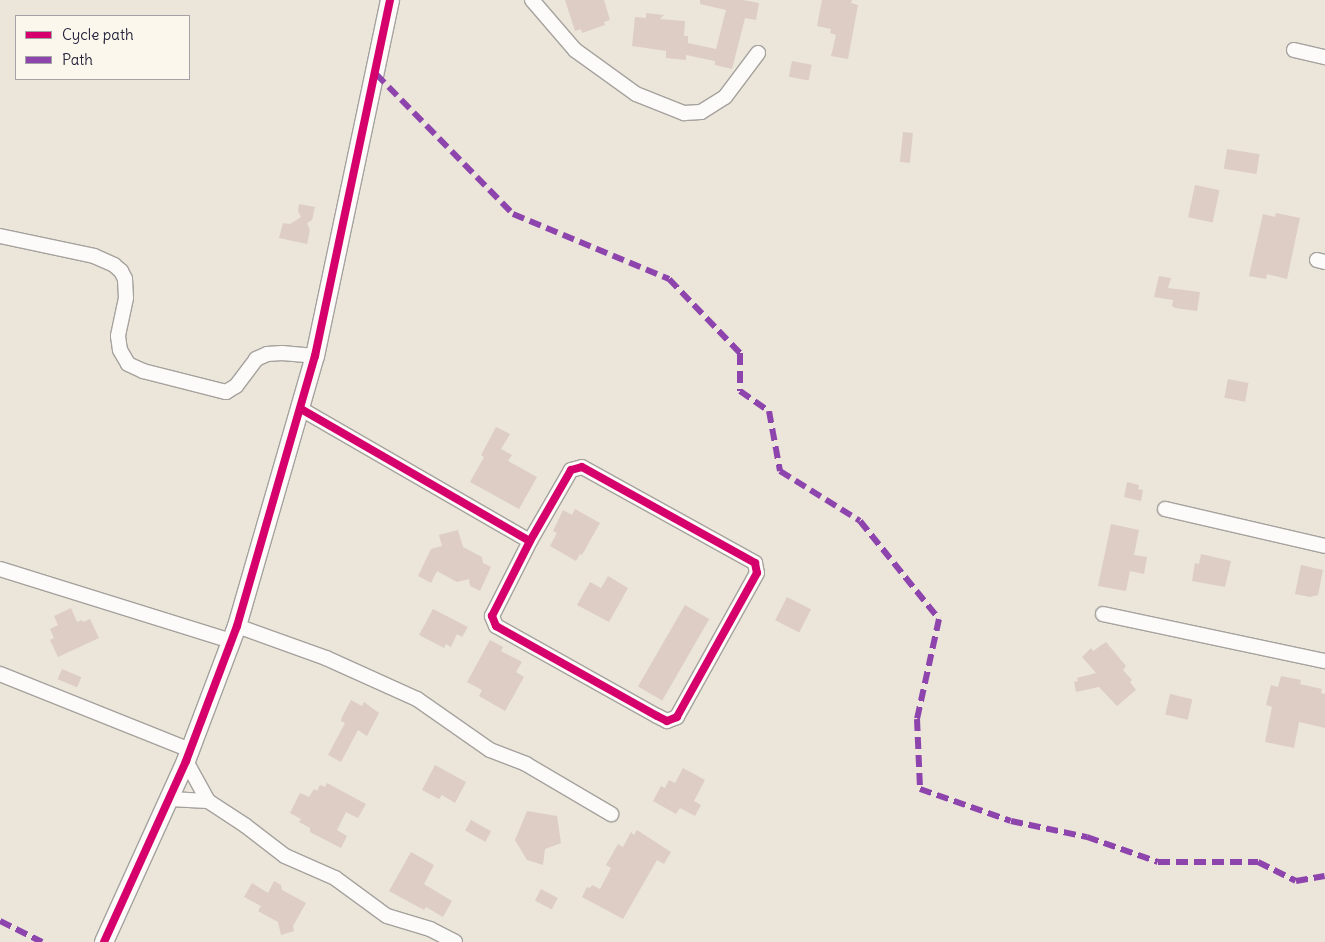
<!DOCTYPE html>
<style>
body{margin:0}
#map{position:relative;width:1325px;height:942px;overflow:hidden;background:#ebe6d9;font-family:Delius,sans-serif}
div>[style]{position:absolute}
[style*='--x']{left:calc(var(--x)*1px);top:calc(var(--y)*1px);width:calc(var(--w)*1px);rotate:calc(var(--a)*1deg)}
.building>*{inset:0;background:#decdc4;transform-origin:0 0}
.roads{filter:drop-shadow(1px 0 #a5a29e) drop-shadow(-1px 0 #a5a29e) drop-shadow(0 1px #a5a29e) drop-shadow(0 -1px #a5a29e)}
.minor>*{height:14px;margin:-7px;padding:0 7px;transform-origin:7px;border-radius:7px;background:#fcfbf9}
.tertiary>*{height:18px;margin:-9px;padding:0 9px;transform-origin:9px;border-radius:9px;background:#fcfbf9}
.quiet>*{height:6px;margin-top:-3px;transform-origin:0;background:repeating-linear-gradient(90deg,#8e44ad 0 12px,transparent 0 18px)}
.cycleway>*{height:8px;margin:-4px;padding:0 4px;transform-origin:4px;border-radius:4px;background:#d6006c}
span{translate:-50% -50%;white-space:nowrap;text-align:center;line-height:1.15;-webkit-text-stroke:4px #fbf7ec;paint-order:stroke}
.legend{position:absolute;left:15px;top:15px;width:175px;height:65px;box-sizing:border-box;background:#fbf7ec;border:1px solid #a4a2a5;margin:0;padding:6px 9px;list-style:none;font-size:15px;color:#22223b}
.legend li{display:flex;align-items:center;gap:10px;height:25px}
.legend b{width:25px;border:1px solid #a4a2a5}
</style>
<div id="map">
<div class="building">
<div style="clip-path:polygon(565px 0,604px 0,610px 20px,604px 22px,605px 25px,582px 33px,581px 29px,575px 31px)"></div>
<div style="clip-path:polygon(700px 0,743px 0,759px 3px,756px 20px,745px 18px,732px 69px,715px 65px,715px 61px,686px 55px,686px 60px,666px 58px,666px 51px,632px 46px,635px 17px,646px 18px,646px 13px,664px 15px,660px 19px,685px 21px,684px 36px,688px 36px,688px 43px,716px 49px,726px 10px,700px 4px)"></div>
<div style="clip-path:polygon(822px 0,852px 0,851px 3px,858px 5px,848px 59px,831px 56px,836px 35px,830px 33px,831px 29px,817px 26px)"></div>
<div style="left:792px;top:61px;width:20px;height:16px;rotate:11deg"></div>
<div style="left:903px;top:132px;width:10px;height:30px;rotate:6deg"></div>
<div style="left:1227px;top:149px;width:33px;height:20px;rotate:9deg"></div>
<div style="left:1195px;top:185px;width:25px;height:33px;rotate:12deg"></div>
<div style="clip-path:polygon(299px 204px,315px 207px,312px 220px,307px 223px,310px 230px,307px 244px,279px 238px,283px 223px,290px 224px,301px 217px,298px 211px)"></div>
<div style="clip-path:polygon(1276px 213px,1300px 218px,1287px 279px,1267px 274px,1266px 279px,1249px 276px,1263px 214px,1275px 217px)"></div>
<div style="clip-path:polygon(1159px 276px,1171px 278px,1168px 288px,1200px 292px,1197px 311px,1175px 308px,1172px 306px,1173px 300px,1154px 297px)"></div>
<div style="left:1228px;top:379px;width:21px;height:19px;rotate:11deg"></div>
<div style="clip-path:polygon(496px 427px,510px 434px,501px 449px,512px 455px,508px 461px,537px 477px,519px 509px,470px 482px,484px 457px,481px 455px)"></div>
<div style="clip-path:polygon(1127px 482px,1139px 485px,1138px 489px,1143px 490px,1141px 501px,1124px 497px)"></div>
<div style="clip-path:polygon(575px 509px,600px 523px,582px 555px,580px 554px,576px 561px,550px 546px,557px 533px,553px 531px,563px 510px,572px 515px)"></div>
<div style="clip-path:polygon(1111px 524px,1139px 530px,1134px 555px,1147px 557px,1144px 574px,1130px 571px,1126px 591px,1098px 586px)"></div>
<div style="clip-path:polygon(458px 530px,463px 547px,482px 557px,483px 563px,491px 567px,480px 591px,470px 586px,469px 579px,457px 582px,437px 571px,431px 583px,418px 576px,431px 549px,442px 546px,439px 535px)"></div>
<div style="clip-path:polygon(1201px 554px,1231px 561px,1225px 587px,1192px 581px,1195px 563px,1199px 564px)"></div>
<div style="clip-path:polygon(1301px 565px,1323px 570px,1318px 595px,1310px 597px,1295px 594px)"></div>
<div style="clip-path:polygon(608px 576px,628px 588px,609px 622px,577px 605px,590px 582px,601px 588px)"></div>
<div style="left:787px;top:597px;width:27px;height:26px;rotate:27deg"></div>
<div style="left:685px;top:605px;width:28px;height:94px;rotate:30deg"></div>
<div style="clip-path:polygon(71px 608px,77px 622px,82px 620px,83px 622px,90px 619px,99px 638px,58px 657px,50px 640px,54px 638px,50px 629px,58px 625px,54px 616px)"></div>
<div style="clip-path:polygon(433px 609px,468px 627px,462px 637px,457px 634px,451px 647px,446px 644px,444px 648px,419px 635px)"></div>
<div style="clip-path:polygon(490px 640px,503px 647px,501px 651px,522px 662px,516px 672px,524px 677px,505px 711px,479px 696px,482px 690px,467px 682px)"></div>
<div style="clip-path:polygon(1106px 642px,1126px 666px,1123px 670px,1132px 680px,1130px 682px,1136px 690px,1117px 706px,1099px 687px,1076px 692px,1074px 682px,1078px 681px,1077px 678px,1096px 673px,1082px 657px,1091px 648px,1093px 651px)"></div>
<div style="left:62px;top:669px;width:21px;height:11px;rotate:23deg"></div>
<div style="clip-path:polygon(1281px 676px,1301px 680px,1300px 684px,1322px 689px,1321px 693px,1325px 694px,1325px 728px,1299px 722px,1294px 748px,1265px 742px,1272px 707px,1266px 705px,1271px 685px,1278px 687px)"></div>
<div style="left:1170px;top:694px;width:23px;height:21px;rotate:13deg"></div>
<div style="clip-path:polygon(351px 700px,362px 706px,364px 702px,379px 713px,367px 736px,358px 730px,341px 762px,328px 755px,345px 723px,341px 721px,342px 717px)"></div>
<div style="clip-path:polygon(435px 765px,466px 782px,455px 803px,442px 795px,439px 799px,422px 790px)"></div>
<div style="clip-path:polygon(683px 768px,705px 780px,694px 801px,701px 805px,695px 816px,680px 808px,676px 814px,653px 801px,661px 786px,665px 788px,669px 780px,675px 783px)"></div>
<div style="clip-path:polygon(327px 783px,366px 804px,358px 818px,346px 812px,337px 830px,347px 836px,341px 848px,310px 832px,310px 828px,299px 822px,301px 819px,290px 813px,300px 793px,309px 797px,314px 789px,317px 791px,320px 785px,325px 787px)"></div>
<div style="clip-path:polygon(527px 811px,557px 816px,561px 843px,545px 849px,543px 865px,527px 860px,515px 840px)"></div>
<div style="left:471px;top:820px;width:23px;height:12px;rotate:29deg"></div>
<div style="clip-path:polygon(637px 830px,671px 852px,664px 864px,657px 860px,623px 919px,582px 897px,587px 887px,590px 888px,592px 885px,600px 889px,611px 868px,606px 865px,618px 844px,623px 847px,631px 832px,634px 835px)"></div>
<div style="clip-path:polygon(411px 852px,434px 865px,424px 884px,452px 901px,443px 917px,426px 907px,424px 910px,389px 891px)"></div>
<div style="clip-path:polygon(274px 881px,281px 885px,282px 890px,306px 903px,293px 926px,294px 931px,281px 935px,278px 922px,258px 911px,261px 906px,244px 897px,252px 883px,268px 893px)"></div>
<div style="left:541px;top:889px;width:19px;height:13px;rotate:28deg"></div>
</div>
<div class="roads">
<div class="minor">
<div style="--x:532;--y:0;--w:66;--a:49.3"></div>
<div style="--x:575;--y:50;--w:75;--a:35.8"></div>
<div style="--x:636;--y:94;--w:52;--a:21.6"></div>
<div style="--x:684;--y:113;--w:17;--a:-3"></div>
<div style="--x:701;--y:112;--w:28;--a:-32"></div>
<div style="--x:725;--y:97;--w:55;--a:-53.1"></div>
<div style="--x:1294;--y:50;--w:32;--a:13"></div>
<div style="--x:0;--y:236;--w:96;--a:12"></div>
<div style="--x:94;--y:256;--w:22;--a:24"></div>
<div style="--x:114;--y:265;--w:9;--a:41"></div>
<div style="--x:121;--y:271;--w:9;--a:63"></div>
<div style="--x:125;--y:279;--w:19;--a:87"></div>
<div style="--x:126;--y:298;--w:39;--a:102"></div>
<div style="--x:118;--y:336;--w:14;--a:82"></div>
<div style="--x:120;--y:350;--w:16;--a:60"></div>
<div style="--x:128;--y:364;--w:17;--a:25"></div>
<div style="--x:143;--y:371;--w:86;--a:14.2"></div>
<div style="--x:226;--y:392;--w:12;--a:-31"></div>
<div style="--x:236;--y:386;--w:34;--a:-53"></div>
<div style="--x:256;--y:359;--w:12;--a:-24"></div>
<div style="--x:267;--y:354;--w:15;--a:-4"></div>
<div style="--x:282;--y:353;--w:33;--a:5"></div>
<div style="--x:1317;--y:260;--w:8;--a:14"></div>
<div style="--x:301;--y:409;--w:264;--a:30"></div>
<div style="--x:530;--y:541;--w:82;--a:-60"></div>
<div style="--x:571;--y:470;--w:11;--a:-15"></div>
<div style="--x:582;--y:467;--w:198;--a:29"></div>
<div style="--x:755;--y:563;--w:10;--a:79"></div>
<div style="--x:757;--y:573;--w:165;--a:119.1"></div>
<div style="--x:677;--y:717;--w:11;--a:158"></div>
<div style="--x:667;--y:721;--w:11;--a:-153"></div>
<div style="--x:657;--y:716;--w:184;--a:-150.8"></div>
<div style="--x:496;--y:626;--w:11;--a:-112"></div>
<div style="--x:492;--y:616;--w:84;--a:-63.1"></div>
<div style="--x:1165;--y:509;--w:164;--a:13"></div>
<div style="--x:0;--y:569;--w:242;--a:17.3"></div>
<div style="--x:1103;--y:614;--w:227;--a:12"></div>
<div style="--x:237;--y:626;--w:95;--a:19.8"></div>
<div style="--x:326;--y:658;--w:100;--a:24.3"></div>
<div style="--x:417;--y:699;--w:89;--a:34.9"></div>
<div style="--x:490;--y:750;--w:39;--a:21"></div>
<div style="--x:526;--y:764;--w:99;--a:30.5"></div>
<div style="--x:0;--y:674;--w:205;--a:21.8"></div>
<div style="--x:186;--y:761;--w:46;--a:61.2"></div>
<div style="--x:208;--y:801;--w:45;--a:33.3"></div>
<div style="--x:246;--y:826;--w:49;--a:37.6"></div>
<div style="--x:285;--y:856;--w:55;--a:23.7"></div>
<div style="--x:335;--y:878;--w:64;--a:36.2"></div>
<div style="--x:387;--y:916;--w:45;--a:16.8"></div>
<div style="--x:430;--y:929;--w:28;--a:27"></div>
<div style="--x:169;--y:799;--w:39;--a:3"></div>
</div>
<div class="tertiary">
<div style="--x:104;--y:942;--w:199;--a:-65.6"></div>
<div style="--x:186;--y:761;--w:144;--a:-69.3"></div>
<div style="--x:237;--y:626;--w:281;--a:-73.9"></div>
<div style="--x:315;--y:356;--w:364;--a:-78.1"></div>
</div>
</div>
<div class="quiet">
<div style="--x:376;--y:74;--w:196;--a:45.6"></div>
<div style="--x:513;--y:214;--w:169;--a:22.6"></div>
<div style="--x:669;--y:279;--w:103;--a:46.2"></div>
<div style="--x:740;--y:353;--w:38;--a:90"></div>
<div style="--x:740;--y:391;--w:35;--a:35"></div>
<div style="--x:769;--y:411;--w:61;--a:79.6"></div>
<div style="--x:780;--y:471;--w:94;--a:32"></div>
<div style="--x:860;--y:521;--w:126;--a:51.1"></div>
<div style="--x:939;--y:619;--w:102;--a:102.4"></div>
<div style="--x:917;--y:719;--w:70;--a:87.5"></div>
<div style="--x:920;--y:789;--w:96;--a:19.4"></div>
<div style="--x:1011;--y:821;--w:78;--a:11.9"></div>
<div style="--x:1087;--y:837;--w:75;--a:19.4"></div>
<div style="--x:1158;--y:862;--w:100;--a:0"></div>
<div style="--x:1258;--y:862;--w:42;--a:26.6"></div>
<div style="--x:1296;--y:881;--w:29;--a:-10"></div>
<div style="--x:0;--y:921;--w:47;--a:26.6"></div>
</div>
<div class="cycleway">
<div style="--x:301;--y:409;--w:264;--a:30"></div>
<div style="--x:530;--y:541;--w:82;--a:-60"></div>
<div style="--x:571;--y:470;--w:11;--a:-15"></div>
<div style="--x:582;--y:467;--w:198;--a:29"></div>
<div style="--x:755;--y:563;--w:10;--a:79"></div>
<div style="--x:757;--y:573;--w:165;--a:119.1"></div>
<div style="--x:677;--y:717;--w:11;--a:158"></div>
<div style="--x:667;--y:721;--w:11;--a:-153"></div>
<div style="--x:657;--y:716;--w:184;--a:-150.8"></div>
<div style="--x:496;--y:626;--w:11;--a:-112"></div>
<div style="--x:492;--y:616;--w:84;--a:-63.1"></div>
<div style="--x:104;--y:942;--w:199;--a:-65.6"></div>
<div style="--x:186;--y:761;--w:144;--a:-69.3"></div>
<div style="--x:237;--y:626;--w:281;--a:-73.9"></div>
<div style="--x:315;--y:356;--w:364;--a:-78.1"></div>
</div>
<ul class="legend">
<li><b style="height:6px;background:#d6006c"></b>Cycle path</li>
<li><b style="height:6px;background:#8e44ad"></b>Path</li>
</ul>
</div>
